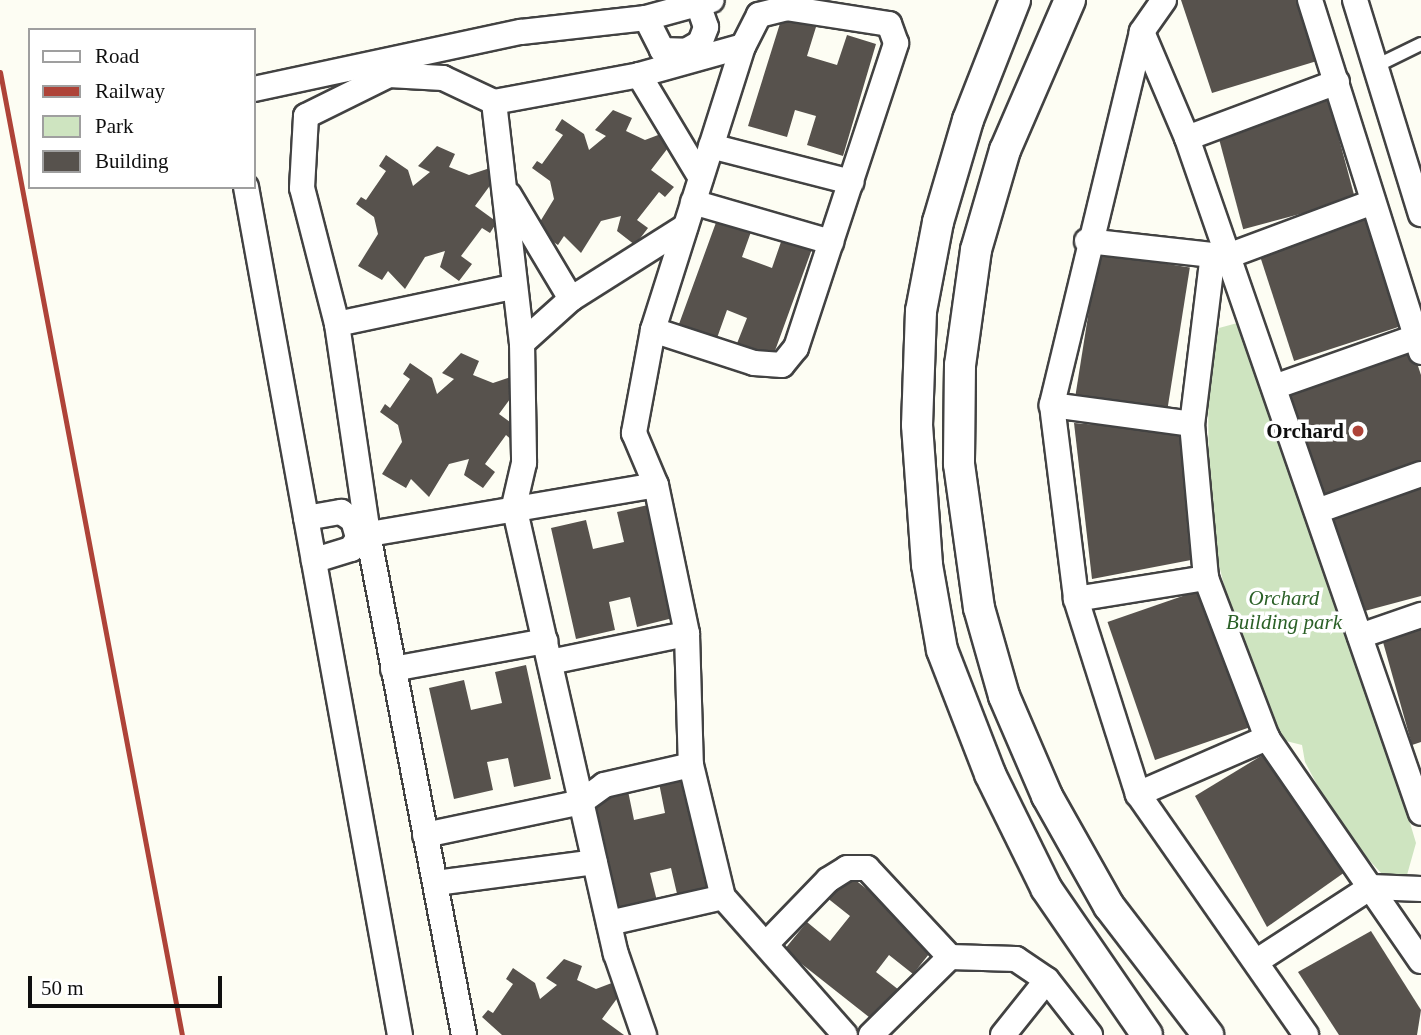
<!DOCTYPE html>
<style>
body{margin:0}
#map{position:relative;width:1421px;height:1035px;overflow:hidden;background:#fdfdf3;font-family:Georgia,serif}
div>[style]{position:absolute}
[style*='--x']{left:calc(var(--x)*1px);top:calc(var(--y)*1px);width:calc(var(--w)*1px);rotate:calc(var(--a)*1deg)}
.green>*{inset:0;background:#cee4c0}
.building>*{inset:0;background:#57524d;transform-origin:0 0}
.roads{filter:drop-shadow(2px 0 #424242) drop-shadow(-2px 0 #424242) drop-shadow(0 2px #424242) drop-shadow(0 -2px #424242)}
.service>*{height:12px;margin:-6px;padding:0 6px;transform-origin:6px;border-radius:6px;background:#fff}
.minor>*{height:24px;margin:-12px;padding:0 12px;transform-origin:12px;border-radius:12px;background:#fff}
.tertiary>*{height:30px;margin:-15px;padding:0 15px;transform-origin:15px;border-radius:15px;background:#fff}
.rail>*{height:5px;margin:-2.5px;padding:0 2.5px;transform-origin:2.5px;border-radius:2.5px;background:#ae4338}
.dots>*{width:19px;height:19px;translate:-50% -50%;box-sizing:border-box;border:4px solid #fff;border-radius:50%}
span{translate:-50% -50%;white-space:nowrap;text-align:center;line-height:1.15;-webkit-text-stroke:7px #fff;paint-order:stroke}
.poi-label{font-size:21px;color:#0f0f0f;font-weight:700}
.right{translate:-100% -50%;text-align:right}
.park-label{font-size:21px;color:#2b6027;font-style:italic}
.legend{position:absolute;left:28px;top:28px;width:228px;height:161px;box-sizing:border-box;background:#fff;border:2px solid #9f9f9f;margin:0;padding:9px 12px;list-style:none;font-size:21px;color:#0f0f0f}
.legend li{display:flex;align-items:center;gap:14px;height:35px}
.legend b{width:35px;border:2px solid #9f9f9f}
.scale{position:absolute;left:28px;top:976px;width:194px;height:32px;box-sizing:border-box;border:4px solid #0f0f0f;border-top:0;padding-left:9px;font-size:21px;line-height:24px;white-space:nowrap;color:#0f0f0f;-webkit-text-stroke:5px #fff;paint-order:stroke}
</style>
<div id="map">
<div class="green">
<div style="clip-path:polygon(1241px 322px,1390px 756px,1416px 843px,1407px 875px,1383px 875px,1341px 830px,1305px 762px,1302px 745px,1278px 739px,1234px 625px,1209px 525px,1208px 372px,1219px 328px)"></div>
</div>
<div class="building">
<div style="clip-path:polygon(1181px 0,1300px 0,1317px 61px,1212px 93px)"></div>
<div style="clip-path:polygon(782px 17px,816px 27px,807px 56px,837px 65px,847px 35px,876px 44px,843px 156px,807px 145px,816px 116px,795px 110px,787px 137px,748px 126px)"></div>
<div style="left:1326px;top:90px;width:113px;height:116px;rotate:75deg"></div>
<div style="clip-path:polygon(613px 110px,632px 118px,626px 131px,645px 140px,666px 132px,671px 144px,651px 170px,674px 187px,665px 197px,659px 192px,637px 220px,648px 228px,635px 245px,617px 231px,621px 216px,601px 221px,581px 253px,564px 236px,558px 245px,535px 230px,554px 199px,550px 181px,532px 168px,537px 161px,542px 164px,563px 135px,555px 130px,562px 119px,584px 134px,589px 150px,606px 136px,595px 130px)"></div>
<div style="clip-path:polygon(437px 146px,455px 154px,449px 167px,469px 175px,490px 168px,494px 180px,475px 206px,497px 222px,490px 233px,482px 228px,461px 256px,472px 264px,459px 281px,440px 267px,445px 251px,425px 257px,405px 289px,388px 271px,382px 280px,358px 266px,378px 234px,374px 217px,356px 204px,361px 197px,366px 200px,386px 171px,379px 166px,386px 155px,408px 170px,413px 186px,430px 172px,418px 166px)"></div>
<div style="left:1367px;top:210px;width:121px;height:116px;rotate:72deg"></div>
<div style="clip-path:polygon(718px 217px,752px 229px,742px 257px,772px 268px,782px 239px,812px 249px,772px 359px,736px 346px,747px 318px,727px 310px,717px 338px,679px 324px)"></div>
<div style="left:1098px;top:253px;width:93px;height:144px;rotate:9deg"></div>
<div style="clip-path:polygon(1411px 345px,1421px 375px,1421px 469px,1320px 504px,1282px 392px)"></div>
<div style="clip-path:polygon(461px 353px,479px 361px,473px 375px,493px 383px,514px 376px,518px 388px,499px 414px,521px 430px,513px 441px,506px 435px,485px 464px,495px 472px,483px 488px,464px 475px,469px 459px,449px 464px,429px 497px,411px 479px,406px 488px,382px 474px,402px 442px,398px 425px,380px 412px,385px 404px,390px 408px,410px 379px,403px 374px,410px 363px,432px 378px,437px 394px,454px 379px,442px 373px)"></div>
<div style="clip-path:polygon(1074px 423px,1184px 432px,1191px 560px,1092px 579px)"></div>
<div style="clip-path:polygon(1421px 484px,1421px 596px,1361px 612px,1331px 517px)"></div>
<div style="clip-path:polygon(648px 505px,673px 618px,637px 627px,630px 597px,609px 602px,615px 630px,576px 639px,551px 528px,586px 520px,593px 549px,624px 542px,617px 512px)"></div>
<div style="left:1203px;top:589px;width:146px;height:101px;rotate:71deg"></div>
<div style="clip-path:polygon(1421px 623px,1421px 742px,1412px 745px,1381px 635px)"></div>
<div style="clip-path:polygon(526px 665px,551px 779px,514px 787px,508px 758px,487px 762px,493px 790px,454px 799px,429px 688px,464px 680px,471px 710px,502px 703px,495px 672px)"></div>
<div style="clip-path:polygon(1266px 753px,1345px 872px,1267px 927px,1195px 796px)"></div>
<div style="clip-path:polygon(689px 776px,714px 889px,678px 898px,671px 868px,650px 873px,657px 901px,618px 910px,593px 798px,628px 791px,634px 820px,665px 813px,659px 783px)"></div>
<div style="clip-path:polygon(845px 872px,937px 944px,913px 974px,889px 955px,876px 972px,899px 990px,874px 1021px,784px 950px,807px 922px,830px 941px,850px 916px,826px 897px)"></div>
<div style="clip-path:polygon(1371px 931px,1421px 1010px,1417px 1035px,1339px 1035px,1298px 972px)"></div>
<div style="clip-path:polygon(564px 959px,582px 966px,577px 980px,596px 989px,617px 981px,621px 993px,602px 1019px,624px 1035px,502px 1035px,482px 1017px,488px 1010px,493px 1013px,513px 984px,506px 979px,513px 968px,535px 983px,540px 999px,557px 985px,546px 978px)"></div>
</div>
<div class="roads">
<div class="service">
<div style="--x:1374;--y:67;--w:52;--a:-26.1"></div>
</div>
<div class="minor">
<div style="--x:1164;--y:0;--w:39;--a:125"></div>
<div style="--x:1142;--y:32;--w:115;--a:67"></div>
<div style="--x:1310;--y:0;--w:369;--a:72.5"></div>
<div style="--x:1355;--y:0;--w:224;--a:72.9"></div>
<div style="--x:646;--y:18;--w:36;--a:63"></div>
<div style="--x:662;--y:50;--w:24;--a:2"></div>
<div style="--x:686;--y:51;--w:16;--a:-30"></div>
<div style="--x:700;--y:43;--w:17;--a:-69"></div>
<div style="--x:706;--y:27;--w:24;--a:-109"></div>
<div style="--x:1142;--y:32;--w:384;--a:103.6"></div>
<div style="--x:1052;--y:405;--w:195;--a:82.9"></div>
<div style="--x:1076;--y:599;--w:205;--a:72.4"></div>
<div style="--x:1138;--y:794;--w:294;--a:55.1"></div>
<div style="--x:639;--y:75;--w:120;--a:59"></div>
<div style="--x:1337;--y:82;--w:160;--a:159.5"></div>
<div style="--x:1187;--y:138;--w:714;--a:70.88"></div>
<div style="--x:254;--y:89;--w:273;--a:-12.1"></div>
<div style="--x:521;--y:32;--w:126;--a:-6.4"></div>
<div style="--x:646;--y:18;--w:68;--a:-15.3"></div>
<div style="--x:494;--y:102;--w:243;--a:83.4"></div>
<div style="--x:522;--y:343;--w:120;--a:89"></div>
<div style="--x:524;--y:463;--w:44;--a:103.1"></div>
<div style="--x:514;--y:506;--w:459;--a:77.2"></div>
<div style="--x:616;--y:954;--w:86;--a:70.9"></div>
<div style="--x:711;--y:146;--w:145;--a:14.4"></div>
<div style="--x:246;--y:187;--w:862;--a:79.71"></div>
<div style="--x:509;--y:195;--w:121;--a:59.2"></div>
<div style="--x:571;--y:299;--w:135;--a:-32.3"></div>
<div style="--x:693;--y:202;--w:144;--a:16.2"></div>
<div style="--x:1373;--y:202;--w:172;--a:159.6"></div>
<div style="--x:1212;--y:262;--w:163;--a:97"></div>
<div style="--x:1192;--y:424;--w:155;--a:84.8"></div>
<div style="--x:1206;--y:578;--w:171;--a:69.1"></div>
<div style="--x:1267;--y:738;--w:271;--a:55.4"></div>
<div style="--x:1087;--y:241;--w:134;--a:6.4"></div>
<div style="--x:337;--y:324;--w:179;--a:-11.9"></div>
<div style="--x:653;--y:330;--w:106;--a:18.1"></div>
<div style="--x:754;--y:363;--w:28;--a:4"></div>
<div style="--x:782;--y:365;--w:22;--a:-51"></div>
<div style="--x:796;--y:348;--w:321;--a:-71.8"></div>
<div style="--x:896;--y:43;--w:20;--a:-110"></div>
<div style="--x:889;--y:24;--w:103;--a:-171.1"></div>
<div style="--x:787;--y:8;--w:29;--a:166"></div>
<div style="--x:759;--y:15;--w:35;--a:117"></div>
<div style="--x:743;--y:46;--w:298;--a:107.6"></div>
<div style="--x:653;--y:330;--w:105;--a:100.5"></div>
<div style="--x:634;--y:433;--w:56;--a:67.1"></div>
<div style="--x:656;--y:485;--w:152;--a:78.2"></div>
<div style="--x:687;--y:634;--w:131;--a:88.3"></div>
<div style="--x:691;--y:765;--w:136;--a:76.4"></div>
<div style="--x:723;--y:897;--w:184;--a:48.5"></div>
<div style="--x:522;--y:343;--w:66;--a:-41.9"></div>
<div style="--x:1274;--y:387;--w:151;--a:-19.4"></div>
<div style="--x:1052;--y:405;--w:141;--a:7.7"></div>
<div style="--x:1317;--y:511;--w:110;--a:-19.6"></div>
<div style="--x:306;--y:518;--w:36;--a:-10"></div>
<div style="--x:341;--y:512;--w:14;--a:34"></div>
<div style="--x:353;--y:520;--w:19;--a:74"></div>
<div style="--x:358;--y:538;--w:13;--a:122"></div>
<div style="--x:351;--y:549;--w:39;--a:163"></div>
<div style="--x:358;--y:536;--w:302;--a:-9.7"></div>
<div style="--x:1076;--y:599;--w:132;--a:-9.2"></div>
<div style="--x:1360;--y:636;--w:65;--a:-19"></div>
<div style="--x:550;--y:662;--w:140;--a:-11.6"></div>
<div style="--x:393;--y:669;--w:155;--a:-10.4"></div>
<div style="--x:1138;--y:794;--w:141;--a:-23.5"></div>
<div style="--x:425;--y:835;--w:159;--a:-11.9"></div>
<div style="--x:581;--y:802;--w:29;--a:-36"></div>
<div style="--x:604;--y:785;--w:89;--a:-12.9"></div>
<div style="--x:436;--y:883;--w:160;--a:-7.5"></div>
<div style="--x:609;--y:923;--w:117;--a:-12.8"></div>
<div style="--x:766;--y:944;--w:89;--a:-45.9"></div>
<div style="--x:828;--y:880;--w:22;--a:-32"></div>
<div style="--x:847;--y:868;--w:20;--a:0"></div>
<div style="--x:867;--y:868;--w:122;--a:47"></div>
<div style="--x:950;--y:957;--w:66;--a:1.7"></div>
<div style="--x:1016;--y:959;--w:37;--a:34"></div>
<div style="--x:1047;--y:980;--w:70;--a:52"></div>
<div style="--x:1257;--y:961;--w:136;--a:-33"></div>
<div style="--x:1371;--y:887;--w:50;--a:2.3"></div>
<div style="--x:464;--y:1035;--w:510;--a:-100.85"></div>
<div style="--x:368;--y:534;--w:212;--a:-98.4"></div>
<div style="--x:337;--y:324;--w:140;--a:-104.4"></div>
<div style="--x:302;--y:188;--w:72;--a:-86.8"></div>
<div style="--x:306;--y:116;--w:93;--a:-26.3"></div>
<div style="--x:389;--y:75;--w:54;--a:3.2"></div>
<div style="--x:443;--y:78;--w:56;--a:25.2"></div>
<div style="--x:494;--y:102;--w:147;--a:-10.5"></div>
<div style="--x:639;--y:75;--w:108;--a:-15.6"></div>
<div style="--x:871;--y:1035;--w:111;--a:-44.6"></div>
<div style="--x:1003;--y:1035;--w:70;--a:-51.3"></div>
</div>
<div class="tertiary">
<div style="--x:1015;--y:0;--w:129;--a:111.4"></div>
<div style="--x:968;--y:120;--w:106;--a:106.4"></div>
<div style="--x:938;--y:222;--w:91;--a:100.8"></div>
<div style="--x:921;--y:311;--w:114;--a:92"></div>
<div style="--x:917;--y:425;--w:140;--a:85.9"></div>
<div style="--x:927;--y:565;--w:86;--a:80"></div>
<div style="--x:942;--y:650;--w:133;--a:68.8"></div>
<div style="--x:990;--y:774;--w:127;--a:63.8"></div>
<div style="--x:1046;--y:888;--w:178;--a:55.5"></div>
<div style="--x:1070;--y:0;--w:163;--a:113.4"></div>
<div style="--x:1005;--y:150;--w:104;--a:106.2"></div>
<div style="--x:976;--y:250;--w:116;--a:97.9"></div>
<div style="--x:960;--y:365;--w:99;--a:90.6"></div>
<div style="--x:959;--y:464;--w:145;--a:82.1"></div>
<div style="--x:979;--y:608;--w:91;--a:74.1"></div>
<div style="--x:1004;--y:696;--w:109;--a:66.7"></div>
<div style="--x:1047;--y:796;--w:126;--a:60.6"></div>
<div style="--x:1109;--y:906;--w:163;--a:52.5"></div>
</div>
</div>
<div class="rail">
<div style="--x:0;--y:72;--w:980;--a:79.3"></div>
</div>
<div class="dots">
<div style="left:1358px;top:431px;background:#ae4338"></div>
</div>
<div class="poi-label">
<span class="right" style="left:1344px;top:431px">Orchard</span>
</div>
<div class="park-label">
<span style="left:1284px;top:610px">Orchard<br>Building park</span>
</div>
<ul class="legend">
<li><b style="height:9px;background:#fff"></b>Road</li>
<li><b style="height:9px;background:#ae4338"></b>Railway</li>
<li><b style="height:19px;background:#cee4c0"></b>Park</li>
<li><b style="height:19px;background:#57524d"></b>Building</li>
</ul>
<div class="scale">50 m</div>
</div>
